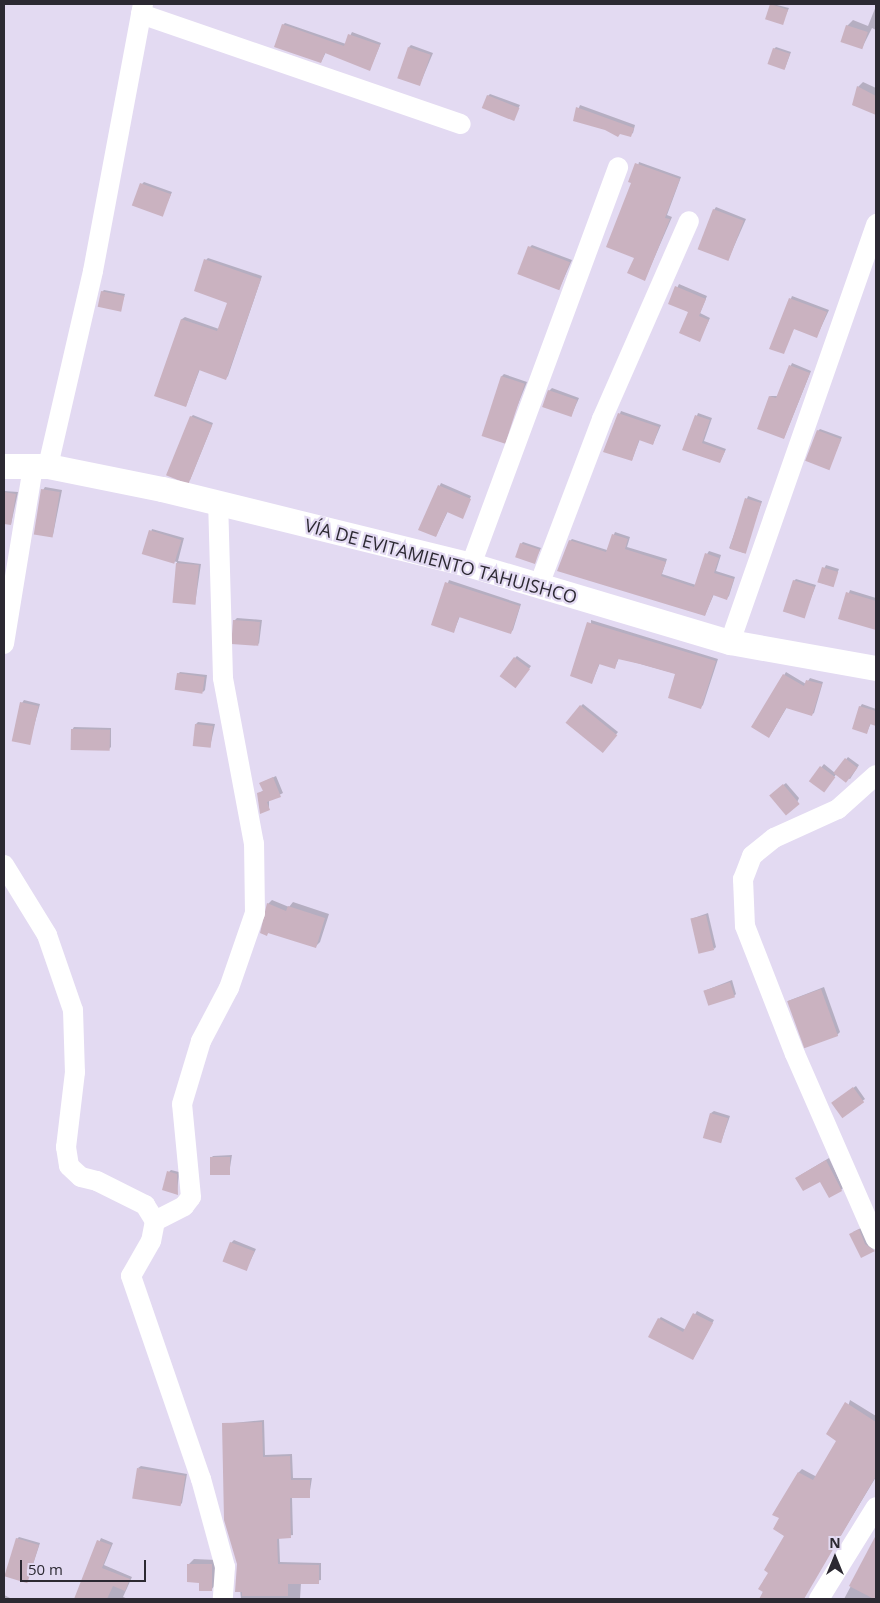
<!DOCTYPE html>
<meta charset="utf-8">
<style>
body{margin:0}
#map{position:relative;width:880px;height:1603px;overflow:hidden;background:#e3daf2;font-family:"Open Sans",sans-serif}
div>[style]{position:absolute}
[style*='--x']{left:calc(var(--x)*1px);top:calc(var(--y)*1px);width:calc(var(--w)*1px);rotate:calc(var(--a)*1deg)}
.shadow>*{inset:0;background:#0003;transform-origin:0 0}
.building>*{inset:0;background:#cab2c0;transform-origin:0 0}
.minor>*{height:20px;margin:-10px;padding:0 10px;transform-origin:10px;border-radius:10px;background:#fff}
.major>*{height:25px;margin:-12.5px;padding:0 12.5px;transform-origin:12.5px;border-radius:12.5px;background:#fff}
span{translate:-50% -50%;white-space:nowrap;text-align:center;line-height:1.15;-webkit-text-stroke:4.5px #e3daf2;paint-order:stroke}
.street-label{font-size:18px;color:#2c2932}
.frame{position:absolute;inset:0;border:5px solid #2c2932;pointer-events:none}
.north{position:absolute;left:810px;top:1533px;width:50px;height:50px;-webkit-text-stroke:4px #e3daf2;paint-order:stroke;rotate:0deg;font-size:14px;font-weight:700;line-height:20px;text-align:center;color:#2c2932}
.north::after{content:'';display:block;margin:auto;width:18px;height:22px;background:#2c2932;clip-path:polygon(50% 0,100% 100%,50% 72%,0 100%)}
.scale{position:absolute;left:20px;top:1560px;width:126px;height:22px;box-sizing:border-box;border:2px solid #2c2932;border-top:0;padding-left:6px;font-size:15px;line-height:18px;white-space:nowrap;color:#2c2932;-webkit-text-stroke:4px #e3daf2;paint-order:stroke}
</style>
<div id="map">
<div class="shadow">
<div style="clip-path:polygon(773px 4px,789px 8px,782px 23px,771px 5px)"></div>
<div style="clip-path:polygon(876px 6px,876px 30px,872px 28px,862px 48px,847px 26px,853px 20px,868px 26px)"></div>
<div style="clip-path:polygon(285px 23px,346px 44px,352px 32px,381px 43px,370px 69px,326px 52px,321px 62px,283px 25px)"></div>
<div style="clip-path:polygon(411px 45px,433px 53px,420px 84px,409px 47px)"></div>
<div style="clip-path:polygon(776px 47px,791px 52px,785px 68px,774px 49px)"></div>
<div style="clip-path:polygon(863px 82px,876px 88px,876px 113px,853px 105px,858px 87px)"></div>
<div style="clip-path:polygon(490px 94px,520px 105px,513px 119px,488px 96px)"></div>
<div style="clip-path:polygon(580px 105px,635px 125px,633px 133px,630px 135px,574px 120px)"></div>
<div style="clip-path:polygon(639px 162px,681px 177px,667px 215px,672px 217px,645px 279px,633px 183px)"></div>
<div style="clip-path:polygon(144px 182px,172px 192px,162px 215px,142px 184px)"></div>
<div style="clip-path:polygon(716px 207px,746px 219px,728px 260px,714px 210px)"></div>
<div style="clip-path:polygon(532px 245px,572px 260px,559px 289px,530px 247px)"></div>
<div style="clip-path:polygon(208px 258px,262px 276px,228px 376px,226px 378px,200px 369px,186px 406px,156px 395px,182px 319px,185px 317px,219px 329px,229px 302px,206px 260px)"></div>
<div style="clip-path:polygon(679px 284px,707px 296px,700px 313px,710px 318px,699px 341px,689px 312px,670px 303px)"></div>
<div style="clip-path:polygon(104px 290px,125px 294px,120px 310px,102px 292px)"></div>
<div style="clip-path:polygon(792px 296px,829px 310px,817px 336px,794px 328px,783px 353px,771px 348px)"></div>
<div style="clip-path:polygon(792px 363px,811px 371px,784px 438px,770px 396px,778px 396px)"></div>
<div style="clip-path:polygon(504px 374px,527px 382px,503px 441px,502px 376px)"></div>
<div style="clip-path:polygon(552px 388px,579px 398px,571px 416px,549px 391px)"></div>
<div style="clip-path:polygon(621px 411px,661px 425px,653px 444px,640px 439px,632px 460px,605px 451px)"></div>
<div style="clip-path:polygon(698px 413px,712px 418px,704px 441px,726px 449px,720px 462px,684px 450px)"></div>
<div style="clip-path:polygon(193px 415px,213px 423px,190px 480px,191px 417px)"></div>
<div style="clip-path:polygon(820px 429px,842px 437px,829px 468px,818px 431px)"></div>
<div style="clip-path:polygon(441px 483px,471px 496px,462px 517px,448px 511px,436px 536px,420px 529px)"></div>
<div style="clip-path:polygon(45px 487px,62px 490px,53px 535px,43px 490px)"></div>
<div style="clip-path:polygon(4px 491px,18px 492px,11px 524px,4px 523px)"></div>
<div style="left:748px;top:496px;width:15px;height:55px;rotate:20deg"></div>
<div style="clip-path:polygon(152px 529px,184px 538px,178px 561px,201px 564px,195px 604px,174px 602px,177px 562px,144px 553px)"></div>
<div style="clip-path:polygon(615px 532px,630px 537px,627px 547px,667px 559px,662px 574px,696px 585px,707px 554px,709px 551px,721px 555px,716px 571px,735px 577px,729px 596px,727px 598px,714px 594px,705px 615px,570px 541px,572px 539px,607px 550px)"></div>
<div style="clip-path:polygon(523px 542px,541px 548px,534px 562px,521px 544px)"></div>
<div style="clip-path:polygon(826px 565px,839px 569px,832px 586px,818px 582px)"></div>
<div style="clip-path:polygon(796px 579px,816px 585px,804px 616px,794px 581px)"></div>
<div style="clip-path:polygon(449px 580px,521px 604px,513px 630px,511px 632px,460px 616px,454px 631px,433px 624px)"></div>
<div style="clip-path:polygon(850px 590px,876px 598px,876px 629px,840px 618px)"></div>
<div style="clip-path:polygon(237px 618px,262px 620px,259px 644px,234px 621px)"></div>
<div style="clip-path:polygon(591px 620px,718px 659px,703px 705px,701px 707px,677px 674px,619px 658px,615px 667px,600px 663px,592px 682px)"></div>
<div style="clip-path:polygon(517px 656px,531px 666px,518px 684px,515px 658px)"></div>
<div style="clip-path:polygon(180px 672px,207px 675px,205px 690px,203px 692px,178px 674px)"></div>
<div style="clip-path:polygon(786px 672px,806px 684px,810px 678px,823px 682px,814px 713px,811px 715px,787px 707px,771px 734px,753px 727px)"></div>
<div style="clip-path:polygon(24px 700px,40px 704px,29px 744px,22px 703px)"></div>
<div style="clip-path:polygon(583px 704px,618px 732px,604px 749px,581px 706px)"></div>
<div style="clip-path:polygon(862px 704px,876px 709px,876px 725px,871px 723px,867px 732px,860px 707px)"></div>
<div style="clip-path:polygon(198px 722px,215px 724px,210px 747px,196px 724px)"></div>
<div style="clip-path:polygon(74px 727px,111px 728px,111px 747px,109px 749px,72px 730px)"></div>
<div style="clip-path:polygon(848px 757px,859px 765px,850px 779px,837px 773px,826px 788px,810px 781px,824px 764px,835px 773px)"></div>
<div style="clip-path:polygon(276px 776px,283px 793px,269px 800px,269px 809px,258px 794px,264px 790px,261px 783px)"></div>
<div style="clip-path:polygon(786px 783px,799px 798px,796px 805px,773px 793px)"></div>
<div style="clip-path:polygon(876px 873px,876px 905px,875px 905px)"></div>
<div style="clip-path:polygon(272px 900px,289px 907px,293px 902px,329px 914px,320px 942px,315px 947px,269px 932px,266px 935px,268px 904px)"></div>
<div style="clip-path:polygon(708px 913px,716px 947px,714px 949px,691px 919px)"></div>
<div style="clip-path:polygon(732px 980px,736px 994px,734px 996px,704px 991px)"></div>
<div style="clip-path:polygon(824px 987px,840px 1032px,837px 1035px,788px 1001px)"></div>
<div style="clip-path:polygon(856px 1086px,865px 1099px,842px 1116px,835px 1101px)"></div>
<div style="clip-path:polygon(714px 1111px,730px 1116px,721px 1142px,711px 1113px)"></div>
<div style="clip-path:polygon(232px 1155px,229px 1174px,211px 1158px,213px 1156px)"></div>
<div style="clip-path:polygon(829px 1158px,843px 1188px,841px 1190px,820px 1180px,799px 1176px)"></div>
<div style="clip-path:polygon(171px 1170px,179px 1172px,177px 1193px,169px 1172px)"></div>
<div style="clip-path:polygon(861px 1228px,876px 1248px,861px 1256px,853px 1232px)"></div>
<div style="clip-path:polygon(234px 1240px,256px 1249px,246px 1270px,231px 1243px)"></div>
<div style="clip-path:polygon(697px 1311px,714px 1320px,693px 1359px,659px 1319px,661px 1317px,686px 1330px)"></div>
<div style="clip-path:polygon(850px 1400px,876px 1416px,876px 1477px,802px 1599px,760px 1599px,786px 1536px,799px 1472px,802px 1469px,817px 1477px,838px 1440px)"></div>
<div style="clip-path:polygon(264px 1420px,265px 1455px,292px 1454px,293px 1478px,312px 1478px,309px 1497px,292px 1497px,293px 1535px,279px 1537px,280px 1562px,321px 1563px,321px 1580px,301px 1583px,300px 1599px,241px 1599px,223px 1424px)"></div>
<div style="clip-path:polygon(141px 1466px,187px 1474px,182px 1503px,180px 1505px,138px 1468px)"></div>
<div style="clip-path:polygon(19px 1537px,40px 1543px,27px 1582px,17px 1539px)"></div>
<div style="clip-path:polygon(101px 1538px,113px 1543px,104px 1565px,132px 1577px,123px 1597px,128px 1599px,75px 1599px)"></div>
<div style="clip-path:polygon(876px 1539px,876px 1599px,844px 1599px)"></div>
<div style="clip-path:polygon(194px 1559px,217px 1560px,216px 1584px,211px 1590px,189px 1564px)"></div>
<div style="clip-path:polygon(4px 1595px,12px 1599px,4px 1599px)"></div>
</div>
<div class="building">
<div style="left:770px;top:4px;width:19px;height:16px;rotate:18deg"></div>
<div style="clip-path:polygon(282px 24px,344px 46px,348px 34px,380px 45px,370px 71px,325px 53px,321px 63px,274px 47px)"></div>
<div style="left:846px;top:25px;width:23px;height:18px;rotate:18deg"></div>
<div style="left:408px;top:47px;width:24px;height:33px;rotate:19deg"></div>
<div style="left:773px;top:48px;width:18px;height:17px;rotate:19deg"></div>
<div style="clip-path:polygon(857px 86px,876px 96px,876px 115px,852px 105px)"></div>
<div style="left:487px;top:95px;width:35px;height:14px;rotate:22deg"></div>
<div style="clip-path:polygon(576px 107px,634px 128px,631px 137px,620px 134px,618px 137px,605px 130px,573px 121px)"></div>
<div style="clip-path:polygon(635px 163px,680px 179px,665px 218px,670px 219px,645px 281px,627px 273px,634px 258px,606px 247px,631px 183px,628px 182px)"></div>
<div style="left:140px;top:183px;width:33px;height:24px;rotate:20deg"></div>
<div style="left:713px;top:209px;width:33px;height:43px;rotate:21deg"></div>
<div style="left:528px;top:246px;width:45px;height:30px;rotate:21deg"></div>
<div style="clip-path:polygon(204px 259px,261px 279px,226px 380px,199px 370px,186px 407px,154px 396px,181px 319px,217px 331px,227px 303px,194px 291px)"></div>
<div style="clip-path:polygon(675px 286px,706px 299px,699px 316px,709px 320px,700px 342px,679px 333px,688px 312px,668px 304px)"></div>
<div style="left:101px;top:291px;width:24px;height:16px;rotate:12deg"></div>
<div style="clip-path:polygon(789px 298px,827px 312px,817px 338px,794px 329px,784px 354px,769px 349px)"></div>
<div style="clip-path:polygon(789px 365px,810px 373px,784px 439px,757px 429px,769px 396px,776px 398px)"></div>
<div style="left:501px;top:376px;width:25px;height:63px;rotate:18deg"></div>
<div style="left:548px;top:390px;width:31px;height:18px;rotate:19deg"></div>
<div style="clip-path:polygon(618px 413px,659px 427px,653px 445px,639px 440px,632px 461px,603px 452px)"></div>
<div style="clip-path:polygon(695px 415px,710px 420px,702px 443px,725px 451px,720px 463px,682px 450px)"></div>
<div style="left:190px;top:416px;width:24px;height:64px;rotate:22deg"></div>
<div style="left:817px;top:430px;width:26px;height:33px;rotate:21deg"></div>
<div style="clip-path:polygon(438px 485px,471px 499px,463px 519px,447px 512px,436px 537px,418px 530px)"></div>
<div style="left:41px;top:489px;width:19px;height:46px;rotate:9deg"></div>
<div style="clip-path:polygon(4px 492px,16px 494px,11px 525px,4px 524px)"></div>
<div style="left:745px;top:498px;width:17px;height:53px;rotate:17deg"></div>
<div style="left:149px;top:530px;width:34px;height:25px;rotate:17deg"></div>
<div style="clip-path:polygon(612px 534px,628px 539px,625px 549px,666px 562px,661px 576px,694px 587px,705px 553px,719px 558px,714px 573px,734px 579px,727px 600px,713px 595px,705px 616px,557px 571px,569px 540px,606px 552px)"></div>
<div style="left:520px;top:543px;width:21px;height:15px;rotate:19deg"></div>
<div style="left:176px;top:563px;width:23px;height:40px;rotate:5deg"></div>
<div style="left:822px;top:567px;width:17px;height:16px;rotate:17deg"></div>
<div style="left:793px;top:580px;width:23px;height:33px;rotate:18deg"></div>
<div style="clip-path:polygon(445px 582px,520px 606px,511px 634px,459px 617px,454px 633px,431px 625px)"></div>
<div style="clip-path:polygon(846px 592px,876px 601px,876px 630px,838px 619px)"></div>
<div style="left:233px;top:620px;width:27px;height:24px;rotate:4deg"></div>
<div style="clip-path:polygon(587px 622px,716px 661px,701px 709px,668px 698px,675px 674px,640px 664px,618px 659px,615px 669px,599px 664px,592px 684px,570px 676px)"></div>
<div style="left:514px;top:657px;width:20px;height:24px;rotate:37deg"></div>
<div style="left:177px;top:673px;width:28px;height:17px;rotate:8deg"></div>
<div style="clip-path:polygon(783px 674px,804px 686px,806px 680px,822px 684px,812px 716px,786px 708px,769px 738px,751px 727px)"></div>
<div style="left:20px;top:702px;width:19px;height:40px;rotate:12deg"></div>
<div style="left:580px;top:705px;width:48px;height:23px;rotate:39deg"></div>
<div style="clip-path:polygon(859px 706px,876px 711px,876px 726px,870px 724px,867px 734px,852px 729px)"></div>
<div style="left:195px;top:724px;width:18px;height:22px;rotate:6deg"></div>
<div style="left:71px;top:729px;width:39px;height:21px;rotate:1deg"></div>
<div style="left:845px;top:758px;width:16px;height:19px;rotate:38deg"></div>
<div style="left:820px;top:766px;width:19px;height:19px;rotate:36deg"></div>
<div style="clip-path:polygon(273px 777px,281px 797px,267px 802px,264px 794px,270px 810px,260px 814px,257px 793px,263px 791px,259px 783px)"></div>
<div style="left:783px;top:784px;width:26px;height:18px;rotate:50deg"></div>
<div style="clip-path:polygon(267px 903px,286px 911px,288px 906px,325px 918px,316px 948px,268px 933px,267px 936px,260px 933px)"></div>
<div style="left:706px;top:915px;width:36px;height:16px;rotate:77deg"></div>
<div style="left:730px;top:982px;width:16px;height:28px;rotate:72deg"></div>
<div style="left:821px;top:989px;width:50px;height:36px;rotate:70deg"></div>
<div style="left:853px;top:1087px;width:19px;height:27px;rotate:54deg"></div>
<div style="left:710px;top:1113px;width:19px;height:26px;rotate:16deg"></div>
<div style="left:210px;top:1157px;width:20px;height:18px"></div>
<div style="clip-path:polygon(826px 1160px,842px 1191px,829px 1198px,820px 1182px,803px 1191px,795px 1178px)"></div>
<div style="clip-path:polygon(167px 1171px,177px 1174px,178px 1195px,162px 1190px)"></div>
<div style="clip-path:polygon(859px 1229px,865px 1244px,875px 1251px,861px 1258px,849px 1234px)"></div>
<div style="left:230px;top:1242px;width:26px;height:21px;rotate:21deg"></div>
<div style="clip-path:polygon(693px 1313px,713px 1323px,693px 1360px,648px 1337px,658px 1318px,683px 1332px)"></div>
<div style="clip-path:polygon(845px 1402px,876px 1422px,876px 1476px,804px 1599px,759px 1599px,763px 1592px,758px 1589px,768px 1573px,764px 1570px,784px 1536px,773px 1529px,779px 1518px,772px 1515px,798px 1472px,813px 1480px,836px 1441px,826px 1434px)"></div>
<div style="clip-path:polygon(262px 1422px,263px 1457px,290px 1456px,291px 1480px,310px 1480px,310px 1498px,290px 1498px,291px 1538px,277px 1539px,278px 1564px,319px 1565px,319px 1584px,288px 1584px,288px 1596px,242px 1596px,242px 1592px,235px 1592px,237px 1564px,224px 1520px,222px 1423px)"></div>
<div style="left:137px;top:1468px;width:49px;height:31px;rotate:9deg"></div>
<div style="clip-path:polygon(876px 1535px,876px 1599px,874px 1599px,849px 1586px)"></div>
<div style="left:16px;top:1538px;width:24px;height:40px;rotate:17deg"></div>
<div style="clip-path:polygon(97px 1540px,111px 1545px,102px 1568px,130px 1579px,125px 1591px,113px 1586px,107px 1599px,74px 1599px)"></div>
<div style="clip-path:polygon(187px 1564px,212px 1564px,212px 1591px,199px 1591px,199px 1583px,187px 1582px)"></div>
</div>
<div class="minor">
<div style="--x:141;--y:14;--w:338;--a:19"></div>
<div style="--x:48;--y:466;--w:200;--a:-77"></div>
<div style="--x:93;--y:271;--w:272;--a:-79.4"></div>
<div style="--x:471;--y:565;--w:424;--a:-69.7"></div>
<div style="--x:539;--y:585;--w:178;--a:-69.2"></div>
<div style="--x:602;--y:419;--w:216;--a:-66.3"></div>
<div style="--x:730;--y:642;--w:443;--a:-70.7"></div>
<div style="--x:4;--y:644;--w:179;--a:-80.7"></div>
<div style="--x:876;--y:775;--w:51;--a:138.2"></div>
<div style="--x:838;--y:809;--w:70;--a:155.6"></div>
<div style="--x:774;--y:838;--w:28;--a:141"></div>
<div style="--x:752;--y:856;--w:25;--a:111"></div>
<div style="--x:743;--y:879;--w:47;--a:87.6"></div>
<div style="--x:745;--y:926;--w:137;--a:68.7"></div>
<div style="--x:795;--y:1054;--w:202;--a:66.4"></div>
<div style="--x:4;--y:865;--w:82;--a:58.4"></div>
<div style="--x:47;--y:935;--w:79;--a:70.9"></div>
<div style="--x:73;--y:1010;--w:62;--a:88.2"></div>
<div style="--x:75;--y:1072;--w:76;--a:96.8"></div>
<div style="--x:66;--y:1147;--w:19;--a:81"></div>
<div style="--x:69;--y:1166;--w:16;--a:43"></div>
<div style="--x:81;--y:1177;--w:16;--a:14"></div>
<div style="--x:97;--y:1181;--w:54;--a:26.6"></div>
<div style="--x:145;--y:1205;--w:19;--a:58"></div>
<div style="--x:155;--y:1221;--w:20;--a:101"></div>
<div style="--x:151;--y:1241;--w:40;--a:119.7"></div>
<div style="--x:131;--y:1276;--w:215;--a:71"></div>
<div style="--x:201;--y:1479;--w:91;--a:74.7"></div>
<div style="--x:225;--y:1567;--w:32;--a:94"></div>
<div style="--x:155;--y:1221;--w:33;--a:-27"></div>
<div style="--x:184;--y:1206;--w:11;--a:-52"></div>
<div style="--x:191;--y:1197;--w:93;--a:-95.5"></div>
<div style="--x:182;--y:1104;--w:66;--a:-73.2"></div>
<div style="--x:201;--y:1041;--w:60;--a:-62.2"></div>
<div style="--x:229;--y:988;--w:79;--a:-70.9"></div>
<div style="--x:255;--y:913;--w:69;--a:-90.8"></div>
<div style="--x:254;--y:844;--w:169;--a:-100.6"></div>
<div style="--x:223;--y:678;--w:176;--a:-91.6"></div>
<div style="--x:819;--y:1599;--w:108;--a:-58.2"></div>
</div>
<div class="major">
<div style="--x:4;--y:466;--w:44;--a:0"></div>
<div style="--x:48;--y:466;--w:116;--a:11.4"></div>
<div style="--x:162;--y:489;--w:318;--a:13.8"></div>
<div style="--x:471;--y:565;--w:270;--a:16.6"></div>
<div style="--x:730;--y:642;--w:148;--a:10.1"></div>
</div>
<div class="street-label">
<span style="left:441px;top:561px;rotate:15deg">VÍA DE EVITAMIENTO TAHUISHCO</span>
</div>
<div class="frame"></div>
<div class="north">N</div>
<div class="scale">50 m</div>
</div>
